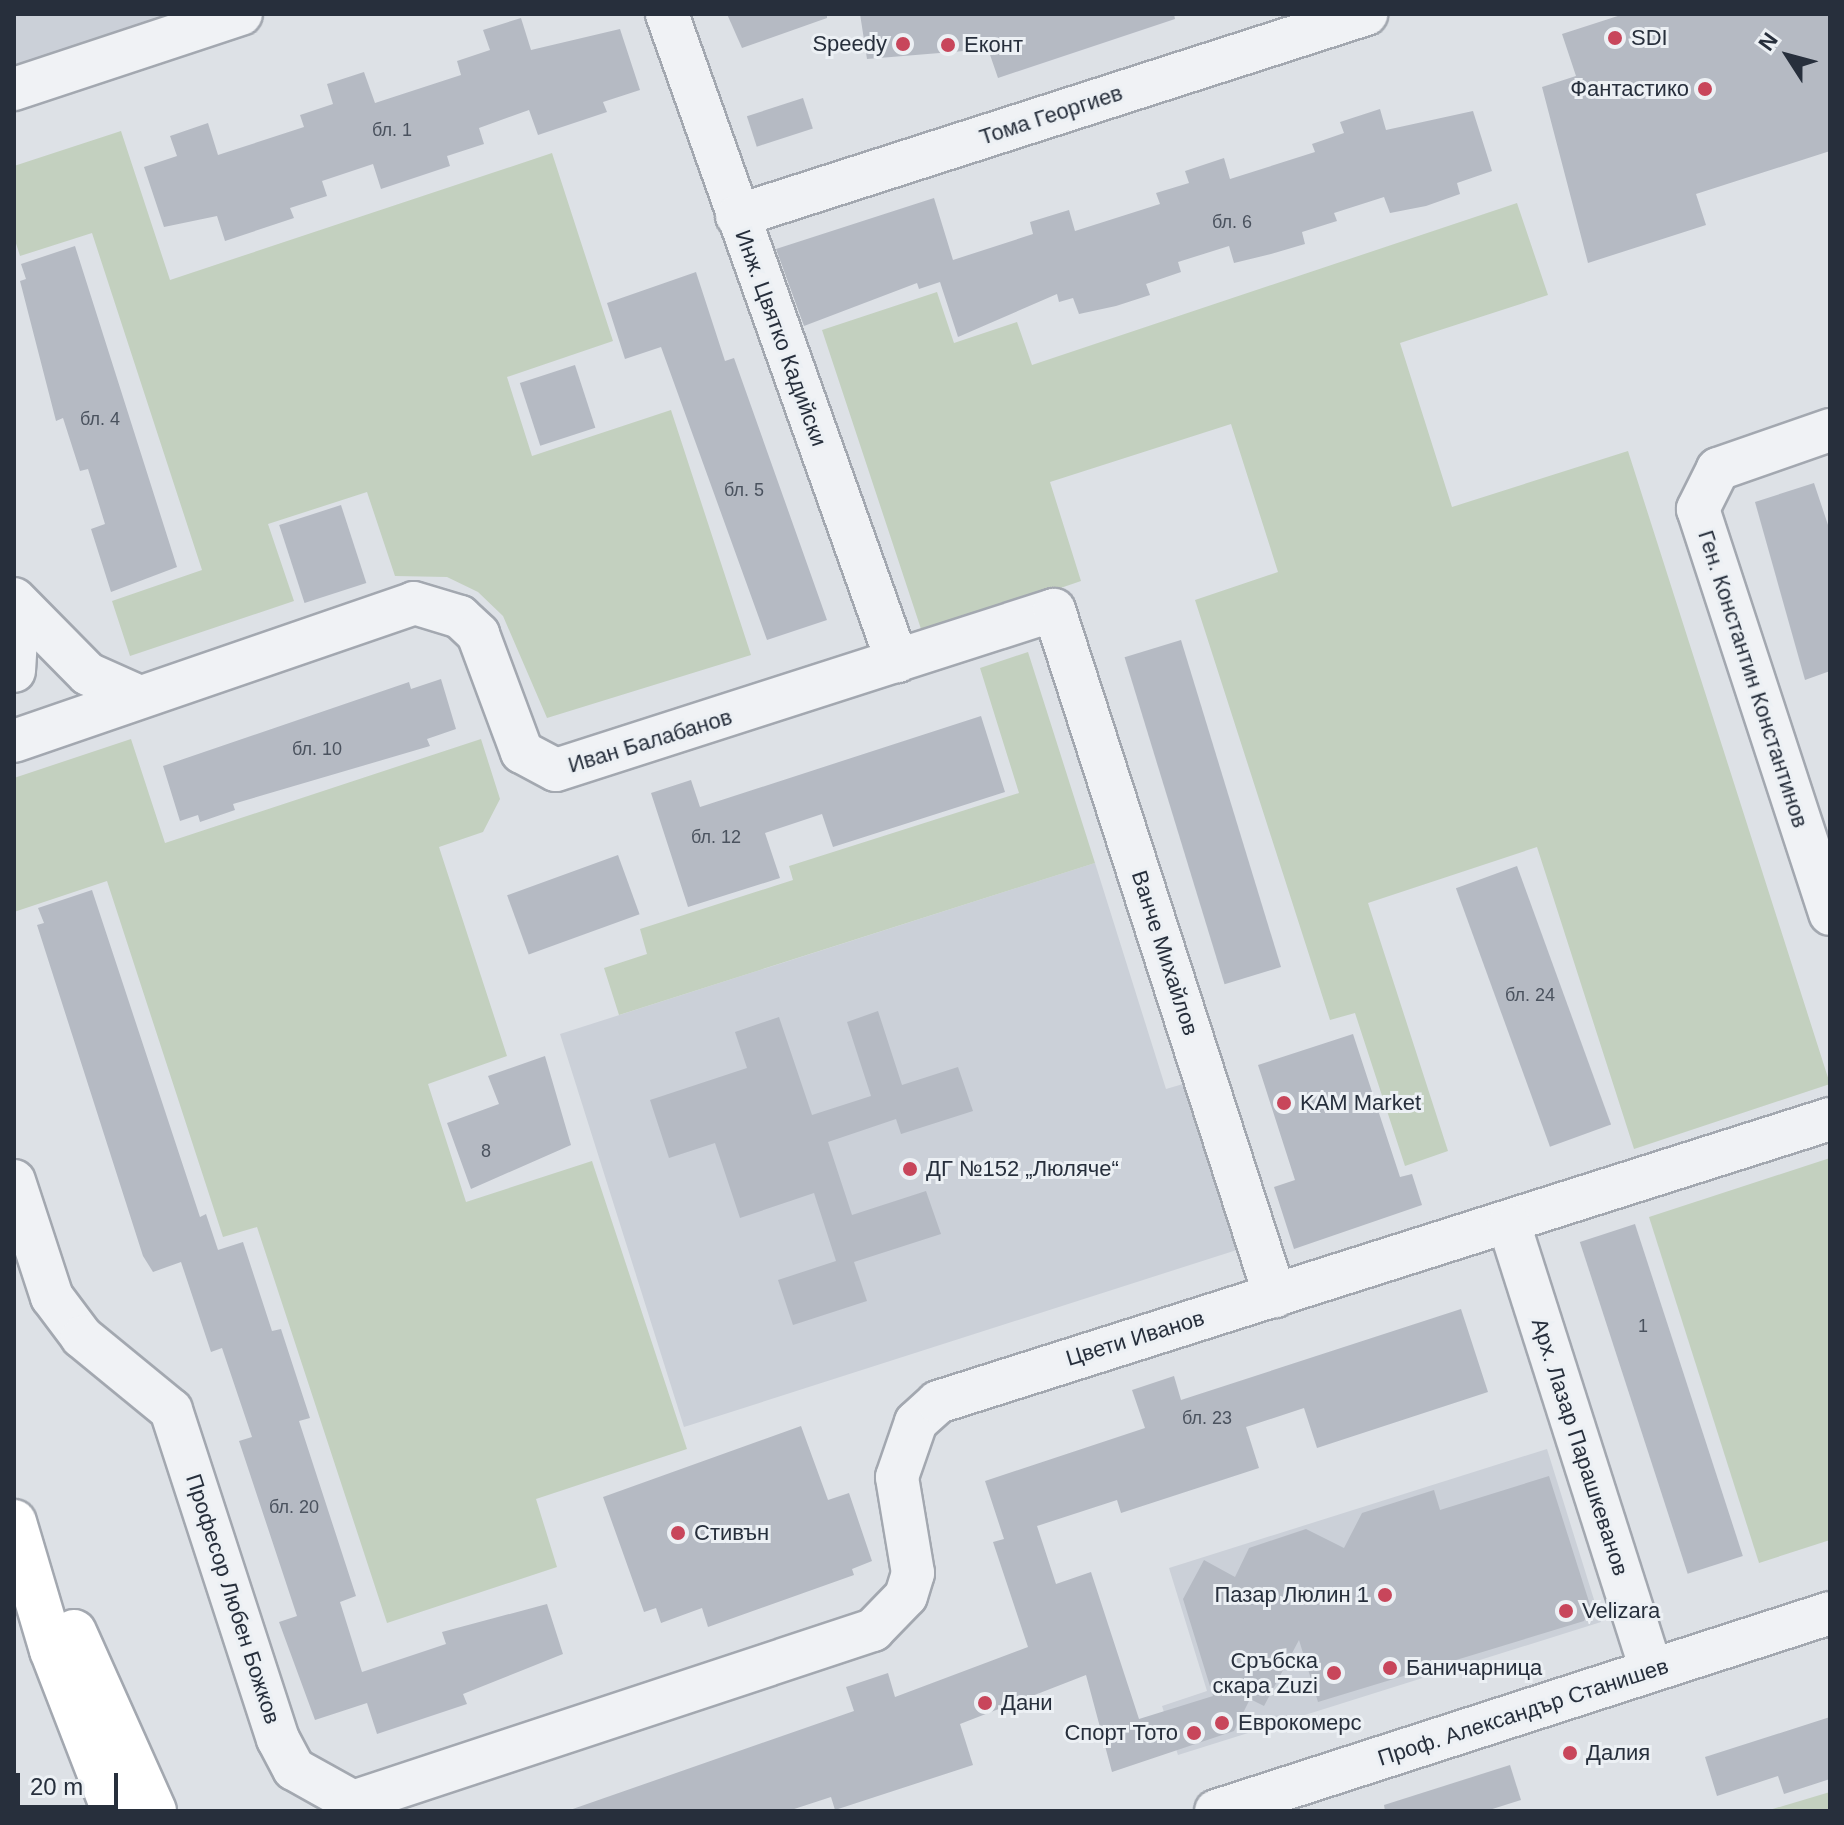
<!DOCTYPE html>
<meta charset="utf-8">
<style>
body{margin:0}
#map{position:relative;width:1844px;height:1825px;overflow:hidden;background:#dde1e6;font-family:Arial,sans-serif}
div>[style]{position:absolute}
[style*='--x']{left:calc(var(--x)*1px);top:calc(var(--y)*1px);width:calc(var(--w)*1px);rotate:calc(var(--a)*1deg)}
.built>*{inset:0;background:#cbd0d8}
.green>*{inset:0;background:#c3d0bf}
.building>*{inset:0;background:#b5bac3;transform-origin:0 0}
.roads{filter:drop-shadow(2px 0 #a3a8b0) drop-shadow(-2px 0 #a3a8b0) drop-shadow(0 2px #a3a8b0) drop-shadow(0 -2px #a3a8b0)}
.minor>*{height:42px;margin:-21px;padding:0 21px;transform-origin:21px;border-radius:21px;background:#f0f2f5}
.major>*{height:44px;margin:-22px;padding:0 22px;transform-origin:22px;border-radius:22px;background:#fff}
.dots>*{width:22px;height:22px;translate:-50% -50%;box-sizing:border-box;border:4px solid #ecf0f4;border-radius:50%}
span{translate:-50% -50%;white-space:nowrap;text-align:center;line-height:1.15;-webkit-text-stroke:6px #ecf0f4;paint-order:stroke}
.number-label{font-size:18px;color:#4a525e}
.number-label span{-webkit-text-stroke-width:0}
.poi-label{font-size:22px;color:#272f3c}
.left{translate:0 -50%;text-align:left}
.right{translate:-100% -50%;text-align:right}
.street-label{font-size:22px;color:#272f3c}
.frame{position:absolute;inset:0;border:16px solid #272f3c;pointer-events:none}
.north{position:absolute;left:1748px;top:16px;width:80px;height:80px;-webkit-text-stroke:6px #ecf0f4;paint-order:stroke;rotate:306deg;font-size:22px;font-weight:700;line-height:32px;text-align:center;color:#272f3c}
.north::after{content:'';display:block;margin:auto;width:28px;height:36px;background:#272f3c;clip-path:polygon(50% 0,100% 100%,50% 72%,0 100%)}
.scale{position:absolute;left:16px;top:1773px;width:102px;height:36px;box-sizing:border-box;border:4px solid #272f3c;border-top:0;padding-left:10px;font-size:24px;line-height:28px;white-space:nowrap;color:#272f3c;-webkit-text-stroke:6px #ecf0f4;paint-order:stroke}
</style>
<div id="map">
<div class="built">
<div style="clip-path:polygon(14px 14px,181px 14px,14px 71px)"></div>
<div style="clip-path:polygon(1095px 863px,1166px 1089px,1190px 1082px,1243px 1248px,684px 1427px,560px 1034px)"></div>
<div style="clip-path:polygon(1547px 1449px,1601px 1622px,1178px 1755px,1162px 1706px,1207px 1691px,1169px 1568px)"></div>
</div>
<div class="green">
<div style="clip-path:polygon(121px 131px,170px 280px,552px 153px,613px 341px,507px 377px,532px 456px,671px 410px,751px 655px,547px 718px,503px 616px,478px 592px,447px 577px,395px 576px,367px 492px,268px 524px,294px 601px,130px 656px,112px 601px,202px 570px,92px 233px,20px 256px,14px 237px,14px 166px)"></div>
<div style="clip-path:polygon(1517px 203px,1548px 295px,1400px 343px,1452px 507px,1628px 451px,1830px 1084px,1634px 1149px,1537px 847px,1368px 903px,1448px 1151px,1405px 1166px,1355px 1013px,1330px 1020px,1195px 600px,1278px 572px,1231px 424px,1050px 482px,1081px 581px,923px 635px,822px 330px,937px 292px,954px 343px,1017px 322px,1032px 365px)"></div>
<div style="clip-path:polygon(1028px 652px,1095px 863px,619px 1015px,604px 968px,647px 954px,640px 929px,793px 880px,789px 866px,1019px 793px,980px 668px)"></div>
<div style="clip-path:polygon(131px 739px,165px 843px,481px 739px,500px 799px,483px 832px,439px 847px,507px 1056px,428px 1084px,466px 1202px,592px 1161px,687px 1449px,536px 1499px,557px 1567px,387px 1623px,257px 1227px,223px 1237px,107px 881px,14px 912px,14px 778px)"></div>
<div style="clip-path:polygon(1830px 1158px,1830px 1540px,1759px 1563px,1649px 1217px)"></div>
<div style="clip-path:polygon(1830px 1792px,1830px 1811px,1766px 1811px)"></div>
</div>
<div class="building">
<div style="clip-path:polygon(727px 14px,827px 14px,827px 18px,742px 48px)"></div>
<div style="clip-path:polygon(860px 14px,1174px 14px,1175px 19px,998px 78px,988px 49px,867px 59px)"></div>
<div style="clip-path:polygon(1624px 14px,1830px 14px,1830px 151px,1696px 194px,1706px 225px,1588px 263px,1542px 87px,1576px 76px,1562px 34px)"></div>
<div style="clip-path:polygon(521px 18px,531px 50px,620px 29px,640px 90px,603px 102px,607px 112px,538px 135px,529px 110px,479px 128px,484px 144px,447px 156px,450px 166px,381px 189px,373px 164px,322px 181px,327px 196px,290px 208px,294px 218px,225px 241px,217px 216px,164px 227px,144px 167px,177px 156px,170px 136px,208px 123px,218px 155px,304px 127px,300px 115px,333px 104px,327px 84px,364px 72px,375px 103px,461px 75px,457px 61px,490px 50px,483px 30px)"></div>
<div style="left:803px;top:98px;width:32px;height:59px;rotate:72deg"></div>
<div style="clip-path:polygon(1380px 109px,1386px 130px,1473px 111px,1492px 171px,1457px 183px,1460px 194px,1426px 206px,1390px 213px,1384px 197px,1334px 213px,1337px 221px,1302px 232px,1305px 244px,1271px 254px,1234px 263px,1229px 246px,1178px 262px,1181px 272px,1146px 284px,1150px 295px,1116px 306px,1079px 314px,1073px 298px,1059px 302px,1057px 294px,958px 337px,940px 282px,919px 289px,917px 283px,804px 326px,776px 249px,934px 198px,953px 260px,1033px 234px,1030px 222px,1069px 210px,1075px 231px,1160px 204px,1156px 193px,1189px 183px,1185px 171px,1224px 158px,1230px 179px,1315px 152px,1312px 144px,1344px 133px,1340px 122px)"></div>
<div style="clip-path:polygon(75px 246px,177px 567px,111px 592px,91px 529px,105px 524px,88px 469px,80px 471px,63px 418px,56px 421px,20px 281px,26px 279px,21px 264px)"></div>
<div style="clip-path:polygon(696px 272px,725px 361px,734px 358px,827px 620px,767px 640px,661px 347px,625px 359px,607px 303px)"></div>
<div style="left:575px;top:365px;width:66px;height:58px;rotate:72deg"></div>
<div style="clip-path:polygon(1814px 483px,1830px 531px,1830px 671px,1805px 680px,1755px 502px)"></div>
<div style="left:341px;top:505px;width:82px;height:65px;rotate:72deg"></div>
<div style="left:1181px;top:640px;width:342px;height:59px;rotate:73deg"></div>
<div style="clip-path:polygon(441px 679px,456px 729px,427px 739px,430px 746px,233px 804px,235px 810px,200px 822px,198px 815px,180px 821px,163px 766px,409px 682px,411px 689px)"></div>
<div style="clip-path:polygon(981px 716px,1005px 792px,833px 847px,822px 814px,765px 833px,780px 878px,688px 907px,651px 793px,691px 780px,700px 807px)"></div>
<div style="left:618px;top:855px;width:63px;height:118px;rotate:70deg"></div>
<div style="left:1517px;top:866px;width:275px;height:65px;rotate:70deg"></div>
<div style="clip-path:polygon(92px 890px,200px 1217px,206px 1214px,218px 1250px,243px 1242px,272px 1331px,281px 1329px,310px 1418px,299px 1421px,356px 1596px,340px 1602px,362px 1672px,446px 1644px,442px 1632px,547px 1604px,563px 1654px,463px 1694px,467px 1704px,377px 1734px,367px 1703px,315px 1720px,279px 1622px,297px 1616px,239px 1441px,252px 1437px,222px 1348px,211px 1352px,181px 1262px,153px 1272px,143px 1256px,37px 925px,44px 923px,38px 908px)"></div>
<div style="clip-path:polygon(878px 1011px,902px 1085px,958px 1067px,973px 1111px,901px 1134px,896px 1119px,828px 1142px,852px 1215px,926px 1191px,941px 1234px,854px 1262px,867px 1301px,793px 1325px,778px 1280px,836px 1261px,814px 1193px,740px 1218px,715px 1143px,669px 1158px,650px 1100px,747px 1068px,735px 1032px,779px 1017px,812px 1115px,871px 1096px,847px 1022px)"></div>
<div style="clip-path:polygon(1353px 1034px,1400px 1177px,1412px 1174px,1422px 1205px,1294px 1249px,1274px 1187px,1295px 1180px,1258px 1065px)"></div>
<div style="clip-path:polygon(545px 1056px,571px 1145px,471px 1189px,447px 1123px,499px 1104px,488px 1076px)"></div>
<div style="left:1635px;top:1224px;width:349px;height:58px;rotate:72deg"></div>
<div style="clip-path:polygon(1461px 1309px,1488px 1392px,1317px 1448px,1304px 1408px,1246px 1427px,1259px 1468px,1121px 1513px,1117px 1500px,1037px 1526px,1056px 1584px,1091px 1572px,1139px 1719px,1213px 1696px,1183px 1599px,1204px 1560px,1235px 1577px,1249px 1548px,1306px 1529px,1344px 1548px,1362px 1513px,1434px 1490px,1440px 1510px,1549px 1476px,1591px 1608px,1584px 1621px,1318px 1702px,1299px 1640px,1264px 1706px,1250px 1699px,1234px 1731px,1112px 1772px,1086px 1675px,960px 1724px,973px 1765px,835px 1810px,831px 1797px,788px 1811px,567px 1811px,854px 1711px,846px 1687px,888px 1673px,895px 1697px,1028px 1647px,993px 1542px,1004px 1539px,985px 1481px,1145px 1428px,1132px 1390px,1174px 1376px,1181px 1400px)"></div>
<div style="clip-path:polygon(801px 1426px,828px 1500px,849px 1493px,872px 1561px,852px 1569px,854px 1575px,708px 1627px,702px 1608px,661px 1623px,656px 1608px,644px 1612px,603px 1497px)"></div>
<div style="clip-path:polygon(1830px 1717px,1830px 1779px,1784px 1794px,1778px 1776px,1717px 1796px,1705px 1757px)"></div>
<div style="clip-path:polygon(1510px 1765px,1521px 1800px,1486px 1811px,1385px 1811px,1384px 1805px)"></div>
</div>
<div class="roads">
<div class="minor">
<div style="--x:667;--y:14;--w:687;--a:70.43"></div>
<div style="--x:14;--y:89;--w:239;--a:-18.3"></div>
<div style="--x:737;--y:216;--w:661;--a:-17.8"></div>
<div style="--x:1830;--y:430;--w:119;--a:160.8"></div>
<div style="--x:1718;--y:469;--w:45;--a:116.6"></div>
<div style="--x:1698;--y:509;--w:426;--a:71.9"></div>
<div style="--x:14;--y:599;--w:105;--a:45.4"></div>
<div style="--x:88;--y:674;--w:49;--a:24"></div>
<div style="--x:14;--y:671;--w:63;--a:-86.4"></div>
<div style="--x:14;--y:741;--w:423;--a:-19"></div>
<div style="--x:414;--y:603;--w:48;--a:16.9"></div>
<div style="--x:460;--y:617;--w:25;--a:43"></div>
<div style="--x:478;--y:634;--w:126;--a:69.6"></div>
<div style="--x:522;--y:752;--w:38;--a:28"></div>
<div style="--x:556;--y:770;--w:523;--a:-17.81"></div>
<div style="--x:1054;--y:610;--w:721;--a:72.14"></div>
<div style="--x:14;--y:1181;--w:122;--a:71.9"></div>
<div style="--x:52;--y:1297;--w:50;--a:53.1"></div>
<div style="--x:82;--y:1337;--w:115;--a:39.4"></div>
<div style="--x:171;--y:1410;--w:346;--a:72"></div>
<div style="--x:278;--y:1739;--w:34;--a:62"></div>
<div style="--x:294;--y:1769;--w:68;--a:29.2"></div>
<div style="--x:353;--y:1802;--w:548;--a:-18.3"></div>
<div style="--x:873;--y:1630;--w:47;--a:-45.9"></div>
<div style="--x:906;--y:1596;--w:24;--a:-73"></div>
<div style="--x:913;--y:1573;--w:97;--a:-99.5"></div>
<div style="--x:897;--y:1477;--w:58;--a:-70.9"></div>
<div style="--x:916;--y:1422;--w:30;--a:-42"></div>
<div style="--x:938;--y:1402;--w:936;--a:-17.6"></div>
<div style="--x:1509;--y:1224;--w:468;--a:72.3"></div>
<div style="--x:1216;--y:1811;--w:645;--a:-17.87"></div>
</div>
<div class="major">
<div style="--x:14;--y:1522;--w:134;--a:73.5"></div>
<div style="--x:52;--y:1650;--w:173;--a:68.9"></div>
<div style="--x:74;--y:1632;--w:196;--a:65.9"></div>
</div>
</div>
<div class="dots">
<div style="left:1615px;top:38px;background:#c8465b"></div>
<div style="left:903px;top:44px;background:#c8465b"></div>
<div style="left:948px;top:45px;background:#c8465b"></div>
<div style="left:1705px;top:89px;background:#c8465b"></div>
<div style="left:1284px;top:1103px;background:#c8465b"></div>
<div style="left:910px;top:1169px;background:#c8465b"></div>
<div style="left:678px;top:1533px;background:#c8465b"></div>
<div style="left:1385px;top:1595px;background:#c8465b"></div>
<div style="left:1566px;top:1611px;background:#c8465b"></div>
<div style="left:1390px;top:1668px;background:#c8465b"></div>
<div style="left:1334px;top:1673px;background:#c8465b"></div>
<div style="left:985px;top:1703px;background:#c8465b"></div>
<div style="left:1222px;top:1723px;background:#c8465b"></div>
<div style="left:1194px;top:1733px;background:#c8465b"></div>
<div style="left:1570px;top:1753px;background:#c8465b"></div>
</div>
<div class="number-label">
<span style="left:392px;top:130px">бл. 1</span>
<span style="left:1232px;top:222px">бл. 6</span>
<span style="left:100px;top:419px">бл. 4</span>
<span style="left:744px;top:490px">бл. 5</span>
<span style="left:317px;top:749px">бл. 10</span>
<span style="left:716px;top:837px">бл. 12</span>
<span style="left:1530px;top:995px">бл. 24</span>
<span style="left:486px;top:1151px">8</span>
<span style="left:1643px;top:1326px">1</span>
<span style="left:1207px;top:1418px">бл. 23</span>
<span style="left:294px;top:1507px">бл. 20</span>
</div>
<div class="poi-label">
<span class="left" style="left:1631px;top:38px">SDI</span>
<span class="right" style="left:887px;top:44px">Speedy</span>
<span class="left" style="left:964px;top:45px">Еконт</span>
<span class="right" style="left:1689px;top:89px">Фантастико</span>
<span class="left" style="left:1300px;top:1103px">KAM Market</span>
<span class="left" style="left:926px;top:1169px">ДГ №152 „Люляче“</span>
<span class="left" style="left:694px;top:1533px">Стивън</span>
<span class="right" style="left:1369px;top:1595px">Пазар Люлин 1</span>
<span class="left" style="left:1582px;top:1611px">Velizara</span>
<span class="right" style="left:1318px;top:1673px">Сръбска<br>скара Zuzi</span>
<span class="left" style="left:1406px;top:1668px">Баничарница</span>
<span class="left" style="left:1001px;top:1703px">Дани</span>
<span class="left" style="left:1238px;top:1723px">Еврокомерс</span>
<span class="right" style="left:1178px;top:1733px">Спорт Тото</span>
<span class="left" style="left:1586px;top:1753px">Далия</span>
</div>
<div class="street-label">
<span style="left:1051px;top:115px;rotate:-18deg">Тома Георгиев</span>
<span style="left:781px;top:338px;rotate:70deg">Инж. Цвятко Кадийски</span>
<span style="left:1753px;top:679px;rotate:72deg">Ген. Константин Константинов</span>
<span style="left:650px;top:741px;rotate:-17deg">Иван Балабанов</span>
<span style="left:1165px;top:953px;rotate:72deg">Ванче Михайлов</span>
<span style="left:1135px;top:1338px;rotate:-17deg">Цвети Иванов</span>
<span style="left:1580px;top:1447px;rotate:72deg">Арх. Лазар Парашкеванов</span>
<span style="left:233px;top:1599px;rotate:72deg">Професор Любен Божков</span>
<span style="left:1523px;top:1712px;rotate:-18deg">Проф. Александър Станишев</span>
</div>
<div class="frame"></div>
<div class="north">N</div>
<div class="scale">20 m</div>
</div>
